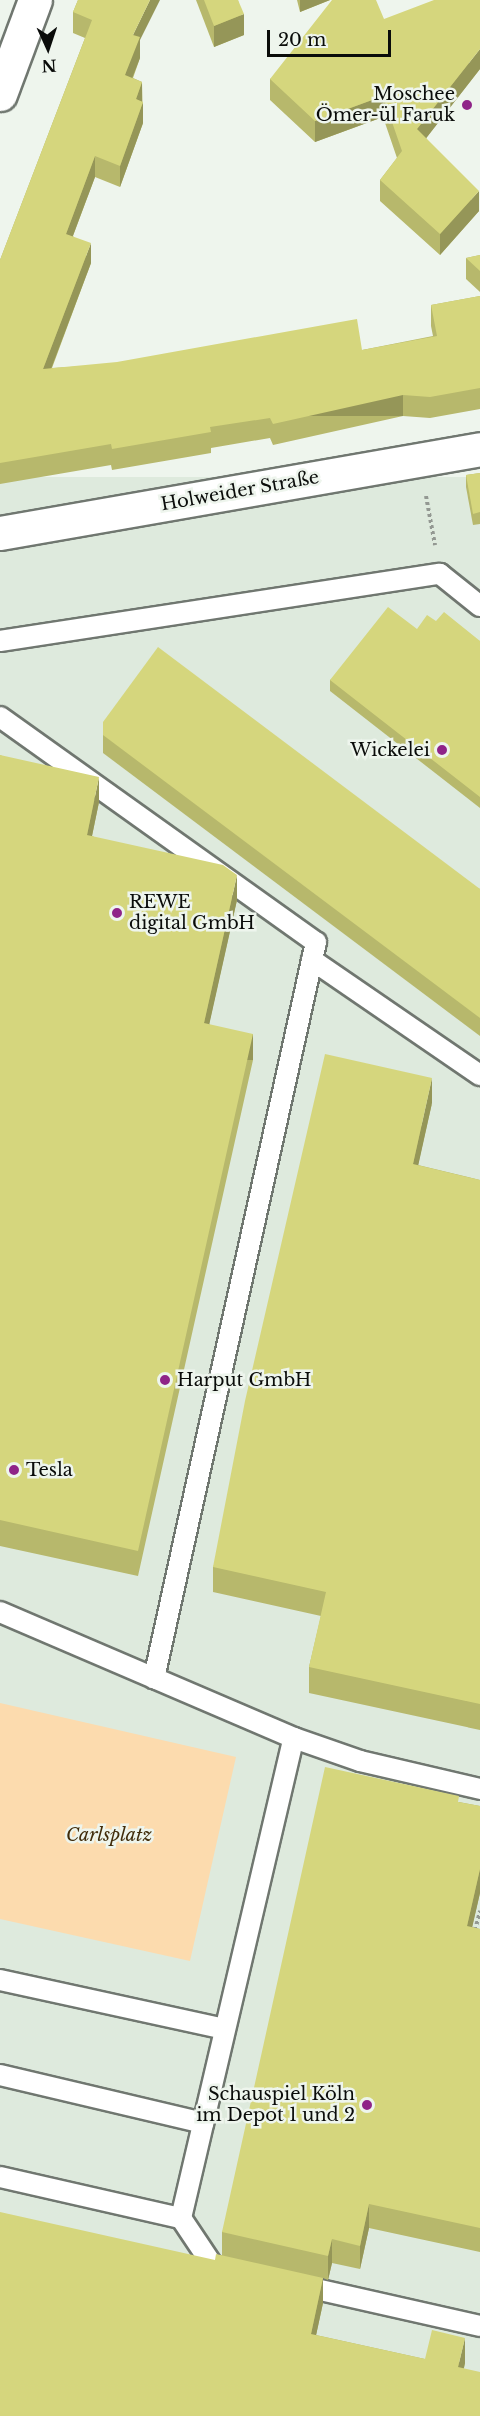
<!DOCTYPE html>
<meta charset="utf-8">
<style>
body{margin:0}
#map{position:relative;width:480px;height:2416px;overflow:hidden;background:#eef5ed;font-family:"Libre Baskerville",serif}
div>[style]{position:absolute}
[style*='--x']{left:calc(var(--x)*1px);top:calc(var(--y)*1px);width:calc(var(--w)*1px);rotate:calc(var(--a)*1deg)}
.built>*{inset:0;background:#deeadd;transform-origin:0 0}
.green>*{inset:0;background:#fcdbae}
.path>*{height:4px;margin-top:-2px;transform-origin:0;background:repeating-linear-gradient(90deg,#939892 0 3px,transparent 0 6px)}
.roads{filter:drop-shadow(2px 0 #707770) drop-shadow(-2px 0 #707770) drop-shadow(0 2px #707770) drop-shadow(0 -2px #707770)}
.service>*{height:20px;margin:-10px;padding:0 10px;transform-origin:10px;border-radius:10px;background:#fff}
.minor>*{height:33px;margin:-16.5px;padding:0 16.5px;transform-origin:16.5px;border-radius:16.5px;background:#fff}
.wall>*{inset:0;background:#b7b86c}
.shaded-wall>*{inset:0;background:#959658;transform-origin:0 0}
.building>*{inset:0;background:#d5d67d}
.dots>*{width:16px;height:16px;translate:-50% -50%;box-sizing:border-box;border:3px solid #eef5ed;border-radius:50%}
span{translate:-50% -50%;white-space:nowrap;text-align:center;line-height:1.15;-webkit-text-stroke:5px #eef5ed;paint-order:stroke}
.poi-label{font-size:18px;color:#0a0c0a}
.right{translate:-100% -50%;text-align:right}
.left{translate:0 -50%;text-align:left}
.street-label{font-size:18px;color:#0a0c0a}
.park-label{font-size:18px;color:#412c0a;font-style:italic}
.north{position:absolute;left:18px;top:18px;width:60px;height:60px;-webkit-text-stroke:4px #eef5ed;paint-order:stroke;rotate:177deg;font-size:16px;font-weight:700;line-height:24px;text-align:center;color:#0a0c0a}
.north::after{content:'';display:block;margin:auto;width:21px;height:27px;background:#0a0c0a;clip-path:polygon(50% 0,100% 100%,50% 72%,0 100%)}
.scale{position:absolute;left:267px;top:30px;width:124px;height:27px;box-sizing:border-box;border:3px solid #0a0c0a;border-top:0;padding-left:8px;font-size:18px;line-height:21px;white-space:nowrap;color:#0a0c0a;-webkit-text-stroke:4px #eef5ed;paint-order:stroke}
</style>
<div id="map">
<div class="built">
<div style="left:480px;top:477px;width:1939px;height:488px;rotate:90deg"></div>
</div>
<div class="green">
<div style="clip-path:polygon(0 1703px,236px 1757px,190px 1961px,0 1919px)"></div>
</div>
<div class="path">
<div style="--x:426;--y:496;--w:50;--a:79.6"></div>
<div style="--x:475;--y:1930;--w:20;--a:-75"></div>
</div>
<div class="roads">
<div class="service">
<div style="--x:0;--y:641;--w:445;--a:-8.7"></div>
<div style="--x:440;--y:574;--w:51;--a:38.7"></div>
<div style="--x:0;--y:717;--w:388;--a:35.5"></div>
<div style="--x:316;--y:942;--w:754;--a:102.41"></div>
<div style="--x:312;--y:960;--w:204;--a:34.4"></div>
<div style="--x:0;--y:1612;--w:320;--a:23.2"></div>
<div style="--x:294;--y:1738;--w:70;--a:19.2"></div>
<div style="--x:360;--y:1761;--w:123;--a:13.1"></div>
<div style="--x:0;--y:1980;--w:230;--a:12.3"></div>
<div style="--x:0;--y:2075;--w:209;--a:13.3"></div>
<div style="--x:0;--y:2177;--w:186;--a:12.8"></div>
<div style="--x:181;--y:2218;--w:493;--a:-76.8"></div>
<div style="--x:181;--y:2218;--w:58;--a:56.3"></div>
<div style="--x:213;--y:2266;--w:16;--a:11"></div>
<div style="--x:298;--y:2285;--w:187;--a:12.7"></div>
</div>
<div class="minor">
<div style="--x:0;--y:94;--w:100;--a:-69.6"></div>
<div style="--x:0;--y:533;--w:487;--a:-9.9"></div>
</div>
</div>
<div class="wall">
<div style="clip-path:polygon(78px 0,140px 40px,140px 58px,133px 78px,142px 82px,143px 123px,120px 187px,95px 177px,73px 236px,91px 263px,52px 368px,362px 350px,433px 336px,431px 326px,431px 305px,480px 296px,480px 409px,430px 418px,403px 416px,273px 445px,270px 438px,211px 448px,211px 453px,112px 470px,111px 465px,0 484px,0 260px,85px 38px,73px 33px,73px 12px)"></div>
<div style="clip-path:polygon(196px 0,238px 0,244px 35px,214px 47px)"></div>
<div style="clip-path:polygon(297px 0,330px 0,300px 12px)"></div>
<div style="clip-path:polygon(384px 19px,480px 69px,426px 138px,479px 211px,440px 255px,380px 201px,380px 180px,397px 158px,383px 117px,315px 142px,270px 100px,270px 79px)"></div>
<div style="clip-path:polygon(480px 255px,480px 292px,466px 279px,466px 258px)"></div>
<div style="clip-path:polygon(480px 473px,480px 524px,473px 525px,466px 487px,466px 475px)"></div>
<div style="clip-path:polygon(417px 629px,480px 641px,480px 808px,330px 691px,330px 680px)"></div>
<div style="clip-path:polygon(103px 722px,480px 889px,480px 1036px,103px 753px)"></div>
<div style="clip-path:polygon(0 755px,99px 802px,92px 836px,237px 900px,209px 1024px,253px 1060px,138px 1576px,0 1546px)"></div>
<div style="clip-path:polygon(432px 1103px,418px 1165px,480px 1180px,480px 1730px,309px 1693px,309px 1667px,321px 1616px,213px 1592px,213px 1567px)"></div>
<div style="clip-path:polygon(459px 1802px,480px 1806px,480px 1893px,472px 1927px,480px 1929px,480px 2252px,369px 2228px,360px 2269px,332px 2263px,328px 2280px,323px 2278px,323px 2303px,316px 2335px,425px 2359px,465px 2363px,464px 2368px,0 2416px,222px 2255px,222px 2232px)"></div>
</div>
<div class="shaded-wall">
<div style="clip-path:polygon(150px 0,160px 0,140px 40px,140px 58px,125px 96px,125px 75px,133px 35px)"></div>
<div style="clip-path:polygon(300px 0,330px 0,300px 12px)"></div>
<div style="clip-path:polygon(244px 14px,244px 35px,214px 47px,214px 26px)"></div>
<div style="clip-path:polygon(480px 49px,480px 69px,417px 150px,417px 129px)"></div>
<div style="clip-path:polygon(142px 82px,142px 103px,136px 99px)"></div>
<div style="clip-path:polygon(383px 96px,383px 117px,315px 142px,315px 121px)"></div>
<div style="clip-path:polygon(143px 102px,143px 123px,120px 187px,120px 166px)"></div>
<div style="clip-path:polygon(95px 156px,95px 177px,66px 254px,66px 234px)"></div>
<div style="clip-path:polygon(479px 191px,479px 211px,440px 255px,440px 234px)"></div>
<div style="clip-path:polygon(91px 243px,91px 263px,43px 390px,43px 369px)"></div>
<div style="left:403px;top:395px;width:21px;height:133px;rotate:90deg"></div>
<div style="clip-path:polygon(99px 777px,99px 802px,87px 860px,87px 835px)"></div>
<div style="clip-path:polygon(237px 875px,237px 900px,204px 1048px,204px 1023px)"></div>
<div style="left:253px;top:1034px;width:26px;height:530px;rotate:90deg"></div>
<div style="clip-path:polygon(432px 1078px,432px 1103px,413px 1189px,413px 1164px)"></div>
<div style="clip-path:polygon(480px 1869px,480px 1893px,467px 1950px,467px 1926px)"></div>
<div style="clip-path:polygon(369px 2204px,369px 2228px,360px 2269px,360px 2246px)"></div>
<div style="clip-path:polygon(332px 2239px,332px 2263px,328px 2280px,328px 2256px)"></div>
<div style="clip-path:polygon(323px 2278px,323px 2303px,311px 2359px,311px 2334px)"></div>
<div style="clip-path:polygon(465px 2338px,465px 2363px,458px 2392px,458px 2367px)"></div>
</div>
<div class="building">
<div style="clip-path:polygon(78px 0,150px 0,133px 35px,140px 37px,125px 75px,142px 82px,136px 99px,143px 102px,120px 166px,95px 156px,66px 234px,91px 243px,43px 369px,117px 362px,357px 319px,362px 350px,437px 336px,431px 305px,480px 296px,480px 388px,430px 397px,403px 395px,273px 424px,270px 418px,210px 427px,211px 432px,112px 449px,111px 444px,0 463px,0 260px,92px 20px,73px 12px)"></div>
<div style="clip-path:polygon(204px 0,238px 0,244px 14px,214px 26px)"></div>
<div style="clip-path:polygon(332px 0,376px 0,384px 19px,434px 0,480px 0,480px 49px,417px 129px,479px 191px,440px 234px,380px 180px,402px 151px,383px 96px,315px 121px,270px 79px)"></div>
<div style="clip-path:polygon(480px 255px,480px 271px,466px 258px)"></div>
<div style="clip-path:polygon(480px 473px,480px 512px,473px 514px,466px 475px)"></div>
<div style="clip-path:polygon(388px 607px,417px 629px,427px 615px,436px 621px,444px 612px,480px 641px,480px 797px,330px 680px)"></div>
<div style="clip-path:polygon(158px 647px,480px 889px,480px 1018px,103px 735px,103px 722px)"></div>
<div style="clip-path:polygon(0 755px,99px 777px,87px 835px,223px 865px,237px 875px,204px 1023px,253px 1034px,138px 1551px,0 1520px)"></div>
<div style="clip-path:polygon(325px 1054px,432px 1078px,413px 1164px,480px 1180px,480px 1704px,309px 1667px,326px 1592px,213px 1567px,245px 1401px)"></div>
<div style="clip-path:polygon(325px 1767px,459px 1796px,458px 1802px,480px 1806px,480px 1869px,467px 1926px,480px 1929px,480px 2228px,369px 2204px,360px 2246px,332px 2239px,328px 2256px,222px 2232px)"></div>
<div style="clip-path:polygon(0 2212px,215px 2260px,216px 2254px,323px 2278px,311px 2334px,425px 2359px,432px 2330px,465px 2338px,458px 2367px,480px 2372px,480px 2416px,0 2416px)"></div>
</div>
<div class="dots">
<div style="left:467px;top:105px;background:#8f2488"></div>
<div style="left:442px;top:750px;background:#8f2488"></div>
<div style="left:117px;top:913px;background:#8f2488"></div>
<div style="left:165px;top:1380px;background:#8f2488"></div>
<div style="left:14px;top:1470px;background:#8f2488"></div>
<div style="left:367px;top:2105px;background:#8f2488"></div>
</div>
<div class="poi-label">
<span class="right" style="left:455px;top:105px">Moschee<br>Ömer-ül Faruk</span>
<span class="right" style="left:430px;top:750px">Wickelei</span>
<span class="left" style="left:129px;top:913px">REWE<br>digital GmbH</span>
<span class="left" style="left:177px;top:1380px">Harput GmbH</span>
<span class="left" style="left:26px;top:1470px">Tesla</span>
<span class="right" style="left:355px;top:2105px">Schauspiel Köln<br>im Depot 1 und 2</span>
</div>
<div class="street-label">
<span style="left:240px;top:491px;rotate:-10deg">Holweider Straße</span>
</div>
<div class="park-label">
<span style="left:109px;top:1835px">Carlsplatz</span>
</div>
<div class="north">N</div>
<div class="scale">20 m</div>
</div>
